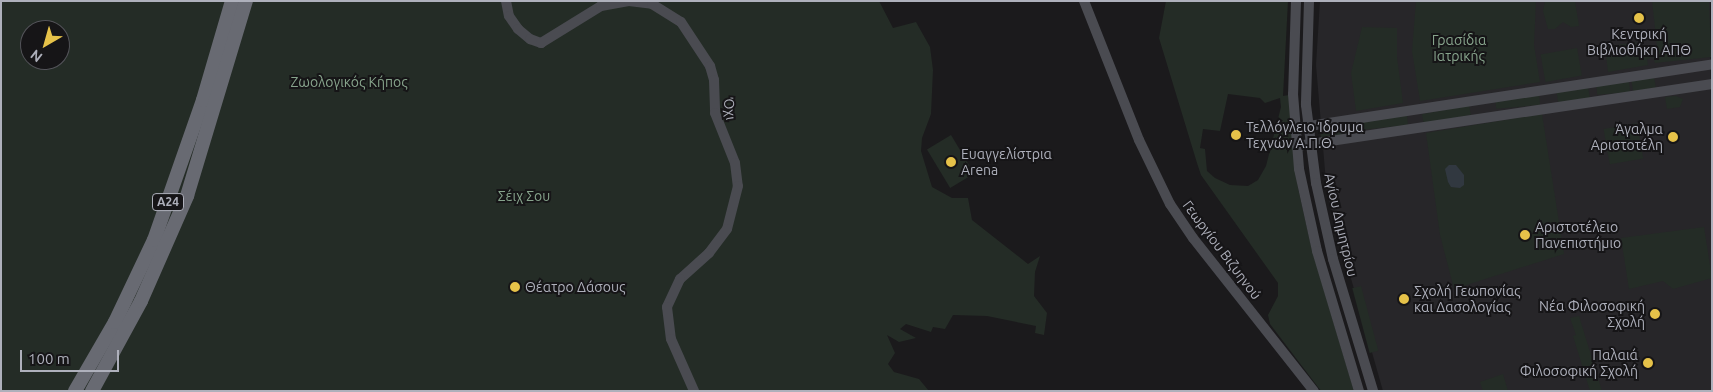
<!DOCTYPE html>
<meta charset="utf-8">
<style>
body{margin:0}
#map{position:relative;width:1713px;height:392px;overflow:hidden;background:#1b1a1c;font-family:Ubuntu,sans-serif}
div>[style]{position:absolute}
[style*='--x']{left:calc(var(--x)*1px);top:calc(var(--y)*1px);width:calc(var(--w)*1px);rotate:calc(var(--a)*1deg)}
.built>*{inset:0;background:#272629}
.green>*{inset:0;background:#242c26;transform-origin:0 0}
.water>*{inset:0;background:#313840}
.secondary>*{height:10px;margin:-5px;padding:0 5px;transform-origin:5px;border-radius:5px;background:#4a4b51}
.highway>*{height:14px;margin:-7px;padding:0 7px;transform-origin:7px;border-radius:7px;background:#686a72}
.dots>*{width:14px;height:14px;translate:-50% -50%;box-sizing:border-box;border:2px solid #161517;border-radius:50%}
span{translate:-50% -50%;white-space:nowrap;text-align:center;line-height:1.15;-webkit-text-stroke:4px #161517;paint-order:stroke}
.shield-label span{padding:1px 4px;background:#161517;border:1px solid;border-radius:4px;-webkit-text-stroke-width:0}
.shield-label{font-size:12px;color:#aeb0bb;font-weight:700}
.poi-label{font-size:14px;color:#aeb0bb}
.left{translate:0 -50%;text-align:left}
.right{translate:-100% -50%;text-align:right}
.park-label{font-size:14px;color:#87a48c}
.street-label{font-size:14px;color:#aeb0bb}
.frame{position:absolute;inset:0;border:2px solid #aeb0bb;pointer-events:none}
.north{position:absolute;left:20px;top:20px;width:50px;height:50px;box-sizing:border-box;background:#161517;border:1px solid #535359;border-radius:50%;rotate:218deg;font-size:14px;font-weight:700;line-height:20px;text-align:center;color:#aeb0bb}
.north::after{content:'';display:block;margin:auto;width:18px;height:22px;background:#e6c249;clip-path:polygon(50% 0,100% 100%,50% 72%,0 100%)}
.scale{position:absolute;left:20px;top:350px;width:99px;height:22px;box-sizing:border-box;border:2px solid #aeb0bb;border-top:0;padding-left:6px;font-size:15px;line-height:18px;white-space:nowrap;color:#aeb0bb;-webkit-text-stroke:4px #161517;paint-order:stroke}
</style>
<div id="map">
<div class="built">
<div style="clip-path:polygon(1320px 1px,1710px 1px,1712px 391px,1383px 391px,1327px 194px,1316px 65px)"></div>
</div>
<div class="green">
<div style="clip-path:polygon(evenodd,1px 1px,879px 1px,893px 28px,916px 22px,930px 47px,933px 70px,931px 114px,922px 138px,921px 151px,932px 187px,952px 198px,968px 198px,972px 220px,1028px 264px,1040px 256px,1035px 272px,1034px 296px,1047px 313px,1044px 335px,1035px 333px,1036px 326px,987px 316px,953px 315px,945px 329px,933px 327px,931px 332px,906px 324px,900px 329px,916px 338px,899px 342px,887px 335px,895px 353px,888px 364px,894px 372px,919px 379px,929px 391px,1px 391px,1px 1px,30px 30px,60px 30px,60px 60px,30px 60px,30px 30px)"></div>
<div style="clip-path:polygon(evenodd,1166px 1px,1288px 1px,1283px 96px,1289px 95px,1298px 188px,1312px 250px,1354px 391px,1321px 391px,1270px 324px,1268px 315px,1278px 296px,1278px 283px,1201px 175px,1197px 163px,1159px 38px,1166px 1px,1228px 94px,1260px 98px,1265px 103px,1280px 98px,1281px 107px,1266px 166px,1258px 180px,1248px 186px,1230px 185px,1215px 178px,1207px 171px,1205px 149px,1200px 148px,1203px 129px,1220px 131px,1228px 94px)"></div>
<div style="clip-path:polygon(1416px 1px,1536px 1px,1534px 45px,1540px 82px,1420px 101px,1412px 51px)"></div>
<div style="clip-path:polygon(1545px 1px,1575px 1px,1579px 26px,1571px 27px,1563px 22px,1555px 29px,1548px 29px,1543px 11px)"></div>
<div style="clip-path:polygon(1652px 1px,1709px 1px,1711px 57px,1655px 63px,1653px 57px,1647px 59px,1648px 65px,1608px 72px,1605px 47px,1636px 42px,1638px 50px,1657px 46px)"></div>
<div style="clip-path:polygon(1362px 27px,1397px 28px,1397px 57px,1403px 103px,1356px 111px,1351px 73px)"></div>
<div style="left:1577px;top:48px;width:28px;height:37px;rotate:80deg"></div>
<div style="left:1654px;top:76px;width:12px;height:23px;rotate:81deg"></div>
<div style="left:1629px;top:80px;width:12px;height:33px;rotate:85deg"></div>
<div style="left:1588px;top:86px;width:12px;height:32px;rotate:81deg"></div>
<div style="left:1539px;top:93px;width:12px;height:44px;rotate:85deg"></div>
<div style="clip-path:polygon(1676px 96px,1683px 99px,1680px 107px,1667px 109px,1665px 97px)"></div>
<div style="left:1469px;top:105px;width:10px;height:48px;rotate:79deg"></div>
<div style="clip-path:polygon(1542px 114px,1564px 254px,1454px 289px,1440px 235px,1426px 133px)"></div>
<div style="left:1407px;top:115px;width:10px;height:53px;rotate:84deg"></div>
<div style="left:1637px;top:123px;width:36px;height:34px;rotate:80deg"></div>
<div style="left:1350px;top:124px;width:10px;height:31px;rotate:79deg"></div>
<div style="left:951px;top:135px;width:45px;height:28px;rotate:59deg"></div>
<div style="clip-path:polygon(1704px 227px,1712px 278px,1673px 289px,1663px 281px,1629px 289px,1621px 238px)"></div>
<div style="left:1361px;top:286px;width:67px;height:9px;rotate:75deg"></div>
<div style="clip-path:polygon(1579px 316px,1602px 391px,1590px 391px,1573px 336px,1576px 335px,1570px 318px)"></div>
<div style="clip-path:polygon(1503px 374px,1508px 391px,1483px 391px,1480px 382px)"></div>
</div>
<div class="water">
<div style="clip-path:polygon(1449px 165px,1456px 165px,1464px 175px,1464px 185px,1460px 188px,1451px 187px,1448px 182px,1445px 169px)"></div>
</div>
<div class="secondary">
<div style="--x:506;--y:1;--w:15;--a:79"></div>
<div style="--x:509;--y:16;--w:16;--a:55"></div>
<div style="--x:518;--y:29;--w:16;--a:40"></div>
<div style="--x:530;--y:39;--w:12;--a:20"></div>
<div style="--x:541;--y:43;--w:70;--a:-31.7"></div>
<div style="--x:601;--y:6;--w:28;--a:-10"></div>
<div style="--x:629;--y:1;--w:23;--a:7"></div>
<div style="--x:652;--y:4;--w:34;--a:32"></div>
<div style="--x:681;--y:22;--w:53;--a:56.6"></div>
<div style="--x:710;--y:66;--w:15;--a:74"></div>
<div style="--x:714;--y:80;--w:33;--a:88"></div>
<div style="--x:715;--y:113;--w:54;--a:68.2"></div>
<div style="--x:735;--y:163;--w:23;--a:83"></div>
<div style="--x:738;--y:186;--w:44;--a:104.3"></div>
<div style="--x:727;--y:229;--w:30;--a:127"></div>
<div style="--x:709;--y:253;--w:39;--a:138"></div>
<div style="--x:680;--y:279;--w:31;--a:115"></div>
<div style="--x:667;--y:307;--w:32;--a:83"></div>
<div style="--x:671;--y:339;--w:57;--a:66.1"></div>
<div style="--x:1084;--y:1;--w:149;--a:68.4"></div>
<div style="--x:1139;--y:140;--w:71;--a:64.2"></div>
<div style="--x:1170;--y:204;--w:41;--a:55.9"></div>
<div style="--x:1193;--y:238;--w:195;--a:51.7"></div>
<div style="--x:1296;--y:1;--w:93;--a:91.8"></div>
<div style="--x:1293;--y:94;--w:75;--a:85.4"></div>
<div style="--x:1299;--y:169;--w:84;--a:77.6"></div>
<div style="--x:1317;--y:251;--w:146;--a:73.3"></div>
<div style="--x:1309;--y:1;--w:104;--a:91.7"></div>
<div style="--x:1306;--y:105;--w:79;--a:82.7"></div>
<div style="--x:1316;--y:183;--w:78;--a:77.4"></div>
<div style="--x:1333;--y:259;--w:138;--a:73.1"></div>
<div style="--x:1296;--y:128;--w:421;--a:-8.7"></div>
<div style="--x:1297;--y:146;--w:420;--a:-8.5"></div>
</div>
<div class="highway">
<div style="--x:75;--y:391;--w:80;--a:-59.9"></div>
<div style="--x:115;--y:322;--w:91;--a:-64.6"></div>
<div style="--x:154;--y:240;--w:148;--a:-70.7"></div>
<div style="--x:203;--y:100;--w:103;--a:-73.7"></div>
<div style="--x:92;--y:391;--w:102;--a:-61.4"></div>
<div style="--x:141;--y:301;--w:115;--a:-66.3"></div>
<div style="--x:187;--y:196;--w:204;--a:-73.2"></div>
</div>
<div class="dots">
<div style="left:1639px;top:18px;background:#e6c249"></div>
<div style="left:1236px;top:135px;background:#e6c249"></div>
<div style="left:1673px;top:137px;background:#e6c249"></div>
<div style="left:951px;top:162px;background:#e6c249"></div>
<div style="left:1525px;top:235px;background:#e6c249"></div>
<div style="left:515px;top:287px;background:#e6c249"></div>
<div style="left:1404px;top:299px;background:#e6c249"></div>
<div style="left:1655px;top:314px;background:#e6c249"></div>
<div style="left:1648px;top:363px;background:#e6c249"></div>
</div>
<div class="shield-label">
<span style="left:168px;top:202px">Α24</span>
</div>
<div class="poi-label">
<span style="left:1639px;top:42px">Κεντρική<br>Βιβλιοθήκη ΑΠΘ</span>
<span class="left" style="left:1246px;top:135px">Τελλόγλειο Ίδρυμα<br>Τεχνών Α.Π.Θ.</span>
<span class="right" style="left:1663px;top:137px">Άγαλμα<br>Αριστοτέλη</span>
<span class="left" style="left:961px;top:162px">Ευαγγελίστρια<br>Arena</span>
<span class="left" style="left:1535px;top:235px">Αριστοτέλειο<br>Πανεπιστήμιο</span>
<span class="left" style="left:525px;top:287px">Θέατρο Δάσους</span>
<span class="left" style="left:1414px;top:299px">Σχολή Γεωπονίας<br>και Δασολογίας</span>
<span class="right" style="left:1645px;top:314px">Νέα Φιλοσοφική<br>Σχολή</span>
<span class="right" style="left:1638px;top:363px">Παλαιά<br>Φιλοσοφική Σχολή</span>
</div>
<div class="park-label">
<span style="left:1459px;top:48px">Γρασίδια<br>Ιατρικής</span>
<span style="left:349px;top:82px">Ζωολογικός Κήπος</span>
<span style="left:524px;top:196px">Σέιχ Σου</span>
</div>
<div class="street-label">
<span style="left:730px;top:109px;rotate:82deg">Όχι</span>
<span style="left:1341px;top:225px;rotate:77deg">Αγίου Δημητρίου</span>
<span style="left:1222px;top:250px;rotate:53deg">Γεωργίου Βιζυηνού</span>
</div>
<div class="frame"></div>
<div class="north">N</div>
<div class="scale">100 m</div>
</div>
